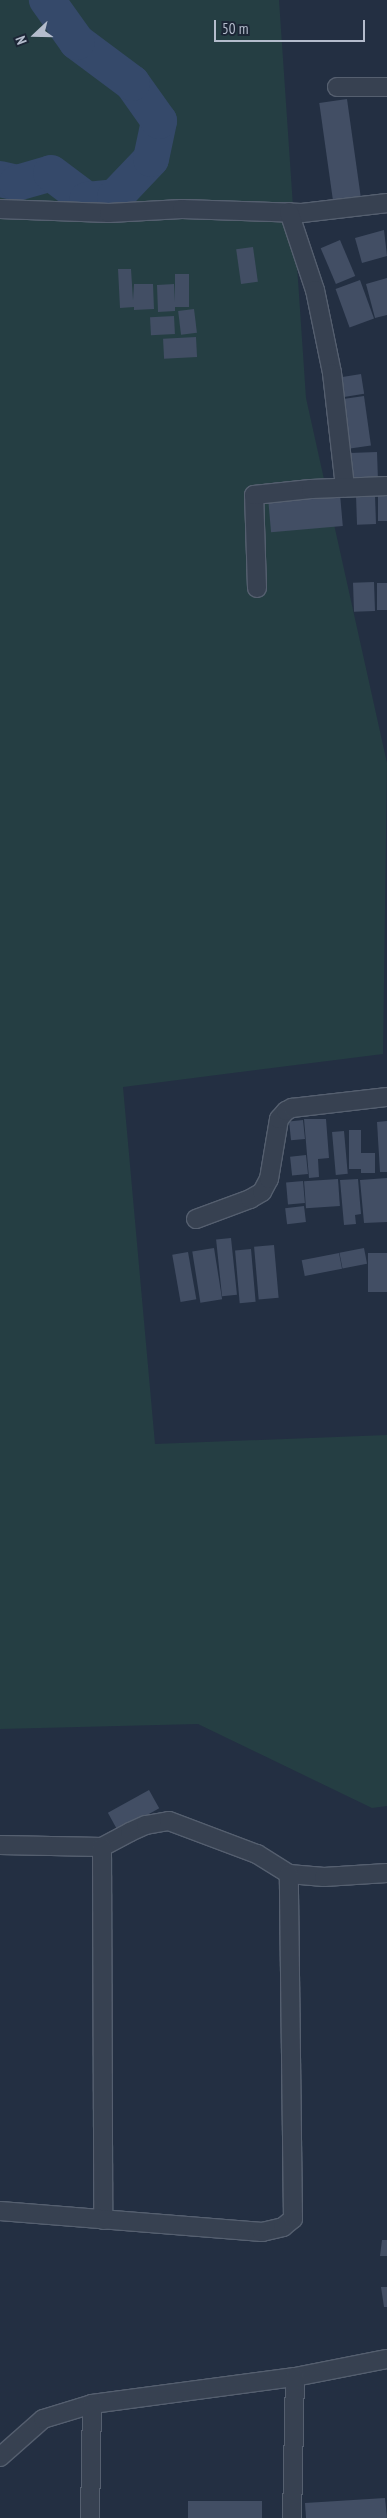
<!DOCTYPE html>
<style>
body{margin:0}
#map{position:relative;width:387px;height:2518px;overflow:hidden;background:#232f42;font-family:"PT Sans Narrow",sans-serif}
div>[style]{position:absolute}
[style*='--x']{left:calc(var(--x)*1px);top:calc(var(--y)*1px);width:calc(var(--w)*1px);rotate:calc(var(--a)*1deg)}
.green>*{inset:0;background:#253e43}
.river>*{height:36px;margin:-18px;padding:0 18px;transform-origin:18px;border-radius:18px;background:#35496a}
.building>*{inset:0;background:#424e64;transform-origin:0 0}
.roads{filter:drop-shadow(1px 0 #555f6f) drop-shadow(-1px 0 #555f6f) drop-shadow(0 1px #555f6f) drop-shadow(0 -1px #555f6f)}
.street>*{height:18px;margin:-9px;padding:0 9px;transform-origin:9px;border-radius:9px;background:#374151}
span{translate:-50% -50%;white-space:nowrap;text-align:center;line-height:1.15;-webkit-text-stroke:4px #1c2636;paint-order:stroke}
.north{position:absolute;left:10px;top:10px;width:50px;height:50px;-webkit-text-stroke:4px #1c2636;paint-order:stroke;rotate:249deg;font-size:14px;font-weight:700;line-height:20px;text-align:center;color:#b4bccc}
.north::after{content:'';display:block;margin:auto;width:18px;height:22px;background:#b4bccc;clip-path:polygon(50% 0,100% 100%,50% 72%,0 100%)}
.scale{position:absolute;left:214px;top:20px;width:151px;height:22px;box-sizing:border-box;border:2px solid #b4bccc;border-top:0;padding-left:6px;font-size:15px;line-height:18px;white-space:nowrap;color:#b4bccc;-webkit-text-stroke:4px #1c2636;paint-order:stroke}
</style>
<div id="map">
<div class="green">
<div style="clip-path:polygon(0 0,279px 0,306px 398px,387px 763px,383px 1054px,123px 1087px,155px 1444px,387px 1435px,387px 1806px,372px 1808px,198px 1724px,0 1729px)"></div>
</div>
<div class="river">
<div style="--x:0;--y:179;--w:17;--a:13"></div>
<div style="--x:17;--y:183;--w:35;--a:-16"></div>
<div style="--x:51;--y:173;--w:45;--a:36.9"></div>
<div style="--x:87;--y:200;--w:28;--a:-6"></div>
<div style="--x:115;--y:197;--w:52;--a:-46.5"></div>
<div style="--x:151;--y:159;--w:39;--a:-78"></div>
<div style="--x:159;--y:121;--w:47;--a:-125.4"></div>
<div style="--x:132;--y:83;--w:69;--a:-143.3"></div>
<div style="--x:77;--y:42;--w:52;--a:-125.5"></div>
</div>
<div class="building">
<div style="left:347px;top:99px;width:100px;height:28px;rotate:82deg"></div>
<div style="clip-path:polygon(384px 230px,387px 256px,362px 263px,355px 238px)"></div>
<div style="left:340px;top:240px;width:39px;height:21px;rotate:67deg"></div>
<div style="left:253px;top:247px;width:35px;height:17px;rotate:82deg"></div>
<div style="clip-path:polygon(118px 269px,131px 269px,133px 300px,134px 284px,153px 284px,154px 309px,134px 310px,134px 307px,120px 308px)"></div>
<div style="clip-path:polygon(175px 274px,189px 274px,189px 307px,175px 307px,175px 311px,158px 312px,157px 285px,174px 284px,175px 302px)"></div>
<div style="clip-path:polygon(387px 278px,387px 315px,375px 318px,366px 284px)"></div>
<div style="left:360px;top:280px;width:41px;height:26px;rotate:70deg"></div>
<div style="left:194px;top:309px;width:24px;height:16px;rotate:83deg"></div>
<div style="left:174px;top:316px;width:18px;height:24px;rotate:87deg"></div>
<div style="left:196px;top:337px;width:20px;height:33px;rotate:87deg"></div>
<div style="left:361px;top:374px;width:20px;height:25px;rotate:81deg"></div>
<div style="left:364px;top:396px;width:50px;height:28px;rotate:82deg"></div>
<div style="left:377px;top:452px;width:33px;height:34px;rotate:88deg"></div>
<div style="left:378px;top:490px;width:9px;height:31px"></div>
<div style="left:340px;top:494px;width:32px;height:72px;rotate:85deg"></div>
<div style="left:375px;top:495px;width:29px;height:19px;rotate:88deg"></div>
<div style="left:374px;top:582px;width:29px;height:21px;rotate:88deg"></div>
<div style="left:377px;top:583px;width:10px;height:27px"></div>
<div style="clip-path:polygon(304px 1119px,326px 1119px,329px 1158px,318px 1159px,319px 1177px,309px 1178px)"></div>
<div style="left:303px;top:1120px;width:19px;height:14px;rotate:84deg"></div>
<div style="clip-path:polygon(387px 1121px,387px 1172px,380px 1172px,377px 1122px)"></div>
<div style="left:349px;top:1130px;width:12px;height:39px"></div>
<div style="left:344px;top:1131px;width:43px;height:12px;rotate:85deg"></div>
<div style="left:361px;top:1153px;width:14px;height:20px"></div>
<div style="left:306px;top:1155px;width:19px;height:16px;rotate:84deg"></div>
<div style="clip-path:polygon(387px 1178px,387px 1222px,364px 1223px,360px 1180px)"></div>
<div style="left:338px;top:1179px;width:27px;height:34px;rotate:86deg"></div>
<div style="clip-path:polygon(358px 1179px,361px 1214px,355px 1215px,356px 1224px,344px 1225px,340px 1180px)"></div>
<div style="left:303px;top:1181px;width:22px;height:17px;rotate:85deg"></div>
<div style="left:304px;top:1206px;width:16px;height:19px;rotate:83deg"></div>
<div style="left:231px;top:1238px;width:57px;height:15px;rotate:84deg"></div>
<div style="left:274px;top:1245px;width:53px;height:20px;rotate:85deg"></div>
<div style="left:214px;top:1248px;width:52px;height:22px;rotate:81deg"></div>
<div style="left:364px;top:1248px;width:16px;height:25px;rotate:79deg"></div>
<div style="left:251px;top:1249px;width:53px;height:16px;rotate:85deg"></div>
<div style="left:188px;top:1252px;width:48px;height:16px;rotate:80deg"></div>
<div style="left:339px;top:1253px;width:16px;height:38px;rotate:79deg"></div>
<div style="left:387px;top:1253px;width:39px;height:19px;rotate:90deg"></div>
<div style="left:149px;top:1790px;width:21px;height:47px;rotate:61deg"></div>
<div style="clip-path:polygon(382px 2240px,387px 2240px,387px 2256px,380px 2256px)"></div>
<div style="clip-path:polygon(381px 2287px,387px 2287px,387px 2307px,384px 2307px)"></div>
<div style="clip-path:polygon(385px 2498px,387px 2518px,306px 2518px,305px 2503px)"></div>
<div style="left:262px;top:2501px;width:17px;height:74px;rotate:90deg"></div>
</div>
<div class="roads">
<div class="street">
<div style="--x:337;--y:87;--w:50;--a:0"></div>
<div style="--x:0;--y:209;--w:109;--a:2.1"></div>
<div style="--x:109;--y:213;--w:73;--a:-3.1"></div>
<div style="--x:182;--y:209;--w:120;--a:1.9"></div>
<div style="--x:302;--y:213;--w:86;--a:-6.7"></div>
<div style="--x:289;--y:212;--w:82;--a:71.6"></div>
<div style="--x:315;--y:290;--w:85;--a:78.4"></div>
<div style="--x:332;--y:373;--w:115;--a:83.5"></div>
<div style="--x:257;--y:588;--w:93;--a:-91.8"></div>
<div style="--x:254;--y:495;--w:57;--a:-6"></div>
<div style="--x:311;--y:489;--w:76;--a:-2.3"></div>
<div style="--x:196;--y:1219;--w:58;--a:-20.3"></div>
<div style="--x:250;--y:1199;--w:14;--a:-30"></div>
<div style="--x:262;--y:1192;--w:15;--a:-62"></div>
<div style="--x:269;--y:1179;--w:61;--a:-80.5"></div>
<div style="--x:279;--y:1119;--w:11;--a:-49"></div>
<div style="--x:286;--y:1111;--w:7;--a:-27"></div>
<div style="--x:292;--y:1108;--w:96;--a:-6.6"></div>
<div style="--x:0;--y:1845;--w:102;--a:1.1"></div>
<div style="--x:102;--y:1847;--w:32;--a:-28"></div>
<div style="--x:130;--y:1832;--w:17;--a:-24"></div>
<div style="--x:146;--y:1825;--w:23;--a:-10"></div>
<div style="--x:169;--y:1821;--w:94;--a:20.6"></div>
<div style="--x:257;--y:1854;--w:38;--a:32"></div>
<div style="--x:289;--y:1874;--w:35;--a:5"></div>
<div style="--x:324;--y:1877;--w:63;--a:-3.6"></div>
<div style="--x:102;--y:1847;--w:373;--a:89.8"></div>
<div style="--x:0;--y:2211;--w:263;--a:4.6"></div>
<div style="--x:262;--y:2232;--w:22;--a:-13"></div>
<div style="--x:283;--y:2227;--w:13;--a:-39"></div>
<div style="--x:293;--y:2219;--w:345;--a:-90.7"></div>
<div style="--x:0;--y:2457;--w:57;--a:-41.5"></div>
<div style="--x:43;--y:2419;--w:51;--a:-17"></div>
<div style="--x:92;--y:2404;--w:205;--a:-7.6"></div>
<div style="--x:295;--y:2377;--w:94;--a:-11.1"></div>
<div style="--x:90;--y:2518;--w:114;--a:-89"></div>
<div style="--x:292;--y:2518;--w:141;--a:-88.8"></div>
</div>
</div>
<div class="north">N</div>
<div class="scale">50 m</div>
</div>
